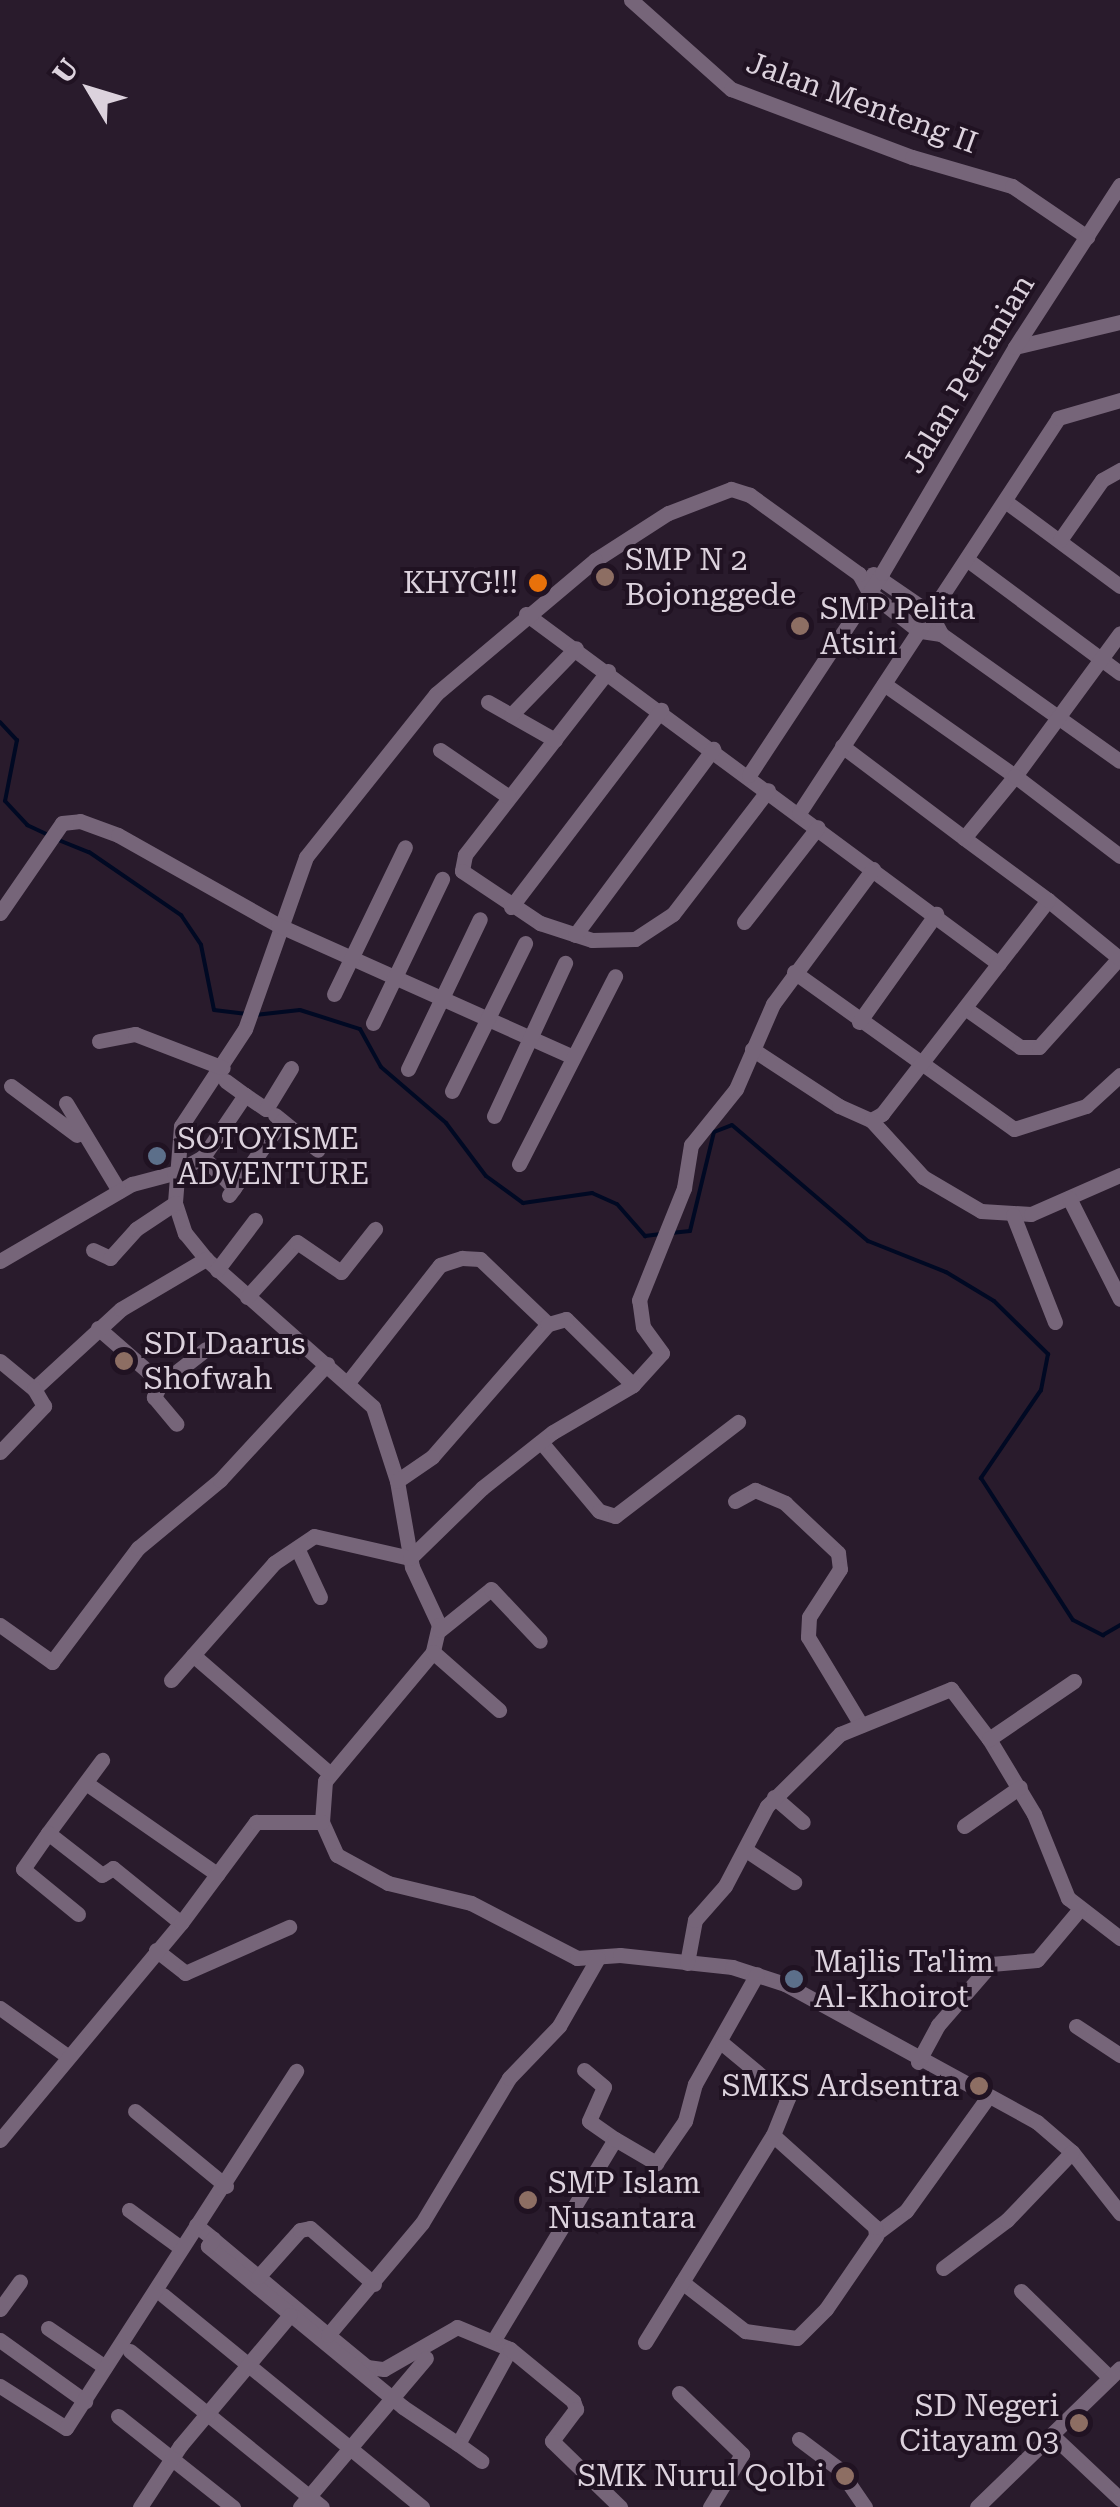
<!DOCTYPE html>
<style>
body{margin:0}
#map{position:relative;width:1120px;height:2507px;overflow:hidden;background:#291b2c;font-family:"Roboto Serif",serif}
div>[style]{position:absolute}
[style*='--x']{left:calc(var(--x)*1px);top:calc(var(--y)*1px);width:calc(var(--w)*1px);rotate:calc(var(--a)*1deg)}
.stream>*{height:4px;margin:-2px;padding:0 2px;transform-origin:2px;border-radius:2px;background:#000923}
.minor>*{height:15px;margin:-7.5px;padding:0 7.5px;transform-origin:7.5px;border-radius:7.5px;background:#766579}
.dots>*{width:28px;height:28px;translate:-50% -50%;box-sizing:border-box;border:5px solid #201222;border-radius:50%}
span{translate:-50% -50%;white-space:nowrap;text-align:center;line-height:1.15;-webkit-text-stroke:8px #201222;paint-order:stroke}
.street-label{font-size:30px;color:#dcd2dd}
.poi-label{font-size:30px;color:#dcd2dd}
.left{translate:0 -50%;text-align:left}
.right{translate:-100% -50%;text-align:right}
.north{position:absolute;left:40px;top:40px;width:100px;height:100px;-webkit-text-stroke:8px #201222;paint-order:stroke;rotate:308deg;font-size:28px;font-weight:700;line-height:40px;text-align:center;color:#dcd2dd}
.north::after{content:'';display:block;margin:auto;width:35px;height:45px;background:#dcd2dd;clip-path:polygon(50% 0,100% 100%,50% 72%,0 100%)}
</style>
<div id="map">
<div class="stream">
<div style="--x:0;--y:722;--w:25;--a:47"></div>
<div style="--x:17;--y:740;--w:62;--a:101.1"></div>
<div style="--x:5;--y:801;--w:33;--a:47"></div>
<div style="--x:27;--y:825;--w:23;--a:25"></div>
<div style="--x:56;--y:839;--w:35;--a:22"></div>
<div style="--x:89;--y:852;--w:112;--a:34.4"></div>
<div style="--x:181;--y:915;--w:36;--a:56"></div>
<div style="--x:201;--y:945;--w:66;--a:78.7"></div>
<div style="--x:214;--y:1010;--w:31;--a:7"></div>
<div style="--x:255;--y:1015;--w:45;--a:-6.3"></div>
<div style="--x:300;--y:1010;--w:63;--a:17.6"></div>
<div style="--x:360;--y:1029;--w:43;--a:61.1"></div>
<div style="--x:381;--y:1067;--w:86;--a:40.7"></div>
<div style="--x:446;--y:1123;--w:66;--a:53"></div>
<div style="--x:486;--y:1176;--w:46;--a:36.1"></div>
<div style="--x:523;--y:1203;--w:70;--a:-8.2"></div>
<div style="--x:592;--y:1193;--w:27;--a:24"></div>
<div style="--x:617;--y:1204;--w:43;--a:48.8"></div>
<div style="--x:645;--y:1236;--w:16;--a:-7"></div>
<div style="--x:671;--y:1233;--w:19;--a:-6"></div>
<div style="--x:690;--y:1231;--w:102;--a:-76.4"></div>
<div style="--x:714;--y:1132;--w:19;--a:-21"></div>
<div style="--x:732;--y:1125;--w:179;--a:40.5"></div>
<div style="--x:868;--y:1241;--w:84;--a:21.7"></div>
<div style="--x:946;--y:1272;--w:56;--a:31.1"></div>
<div style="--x:994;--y:1301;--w:76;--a:44.5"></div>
<div style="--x:1048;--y:1354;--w:37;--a:101"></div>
<div style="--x:1041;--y:1390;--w:107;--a:124.3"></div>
<div style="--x:981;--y:1478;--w:169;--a:57.1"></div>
<div style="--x:1073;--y:1620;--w:34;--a:27"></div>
<div style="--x:1103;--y:1635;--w:20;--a:-30"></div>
</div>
<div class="minor">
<div style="--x:631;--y:0;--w:134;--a:41.7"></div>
<div style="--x:731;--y:89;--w:193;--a:20.6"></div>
<div style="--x:912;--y:157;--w:104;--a:16.2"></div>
<div style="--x:1012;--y:186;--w:91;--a:34.2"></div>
<div style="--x:1015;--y:347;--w:108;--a:-13.4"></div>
<div style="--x:1005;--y:501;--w:143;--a:36.5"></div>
<div style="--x:1060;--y:540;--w:73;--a:-55"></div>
<div style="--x:1102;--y:480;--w:21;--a:-29"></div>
<div style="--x:969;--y:561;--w:188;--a:36.6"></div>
<div style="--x:873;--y:574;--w:69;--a:34.4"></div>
<div style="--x:930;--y:613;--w:24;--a:62"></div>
<div style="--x:941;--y:634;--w:219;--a:35.4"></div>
<div style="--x:526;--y:614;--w:588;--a:36.5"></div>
<div style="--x:941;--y:634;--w:22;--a:-172"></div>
<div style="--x:919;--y:631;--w:63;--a:-142"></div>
<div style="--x:869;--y:592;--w:21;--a:-119"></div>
<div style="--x:859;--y:574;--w:135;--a:-144.1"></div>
<div style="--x:750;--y:495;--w:20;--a:-162"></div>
<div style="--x:731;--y:489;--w:67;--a:159.1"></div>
<div style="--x:668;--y:513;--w:87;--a:147.2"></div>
<div style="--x:595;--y:560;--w:208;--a:139.9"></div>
<div style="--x:436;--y:694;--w:208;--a:128.6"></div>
<div style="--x:306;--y:857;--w:182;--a:109.5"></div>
<div style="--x:245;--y:1029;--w:116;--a:123.4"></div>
<div style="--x:181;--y:1126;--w:77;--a:94.5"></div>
<div style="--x:175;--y:1203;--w:32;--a:72"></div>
<div style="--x:185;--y:1233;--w:33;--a:51"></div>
<div style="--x:206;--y:1259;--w:223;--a:41.5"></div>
<div style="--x:373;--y:1407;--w:78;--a:72"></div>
<div style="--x:397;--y:1481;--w:87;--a:80.1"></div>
<div style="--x:412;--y:1567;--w:64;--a:65"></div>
<div style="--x:439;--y:1625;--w:28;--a:103"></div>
<div style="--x:433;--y:1652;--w:168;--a:129.9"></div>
<div style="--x:325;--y:1781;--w:41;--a:94.2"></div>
<div style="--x:322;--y:1822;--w:36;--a:66"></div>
<div style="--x:337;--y:1855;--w:58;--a:28.8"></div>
<div style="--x:388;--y:1883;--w:85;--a:13.5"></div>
<div style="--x:471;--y:1903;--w:119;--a:27.4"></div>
<div style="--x:577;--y:1958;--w:43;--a:-4"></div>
<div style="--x:620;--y:1955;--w:113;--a:6.1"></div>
<div style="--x:732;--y:1967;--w:56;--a:17.8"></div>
<div style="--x:785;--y:1984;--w:287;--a:28.7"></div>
<div style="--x:1037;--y:2122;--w:46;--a:40.6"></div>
<div style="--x:1072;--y:2152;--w:78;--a:51.8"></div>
<div style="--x:608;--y:671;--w:233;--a:127.9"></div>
<div style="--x:465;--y:855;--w:16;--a:101"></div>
<div style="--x:462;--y:871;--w:94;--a:33.7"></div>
<div style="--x:540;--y:923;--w:55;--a:18.1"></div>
<div style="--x:592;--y:940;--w:43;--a:-1.3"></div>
<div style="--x:635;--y:939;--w:45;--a:-33.3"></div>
<div style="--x:673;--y:914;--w:156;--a:-52.5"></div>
<div style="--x:884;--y:684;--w:160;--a:35.1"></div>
<div style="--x:1015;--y:776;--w:177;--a:-53.7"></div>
<div style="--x:488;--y:702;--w:77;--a:29.6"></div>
<div style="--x:511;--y:715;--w:93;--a:-45.9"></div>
<div style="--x:842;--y:746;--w:153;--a:37"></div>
<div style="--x:440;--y:750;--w:83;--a:34.3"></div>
<div style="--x:749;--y:775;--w:242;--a:-56.6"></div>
<div style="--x:882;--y:573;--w:262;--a:-59.5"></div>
<div style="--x:1015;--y:347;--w:193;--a:-57.1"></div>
<div style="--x:799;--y:813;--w:472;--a:-56.7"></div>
<div style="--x:1058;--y:418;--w:65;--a:-16.2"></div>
<div style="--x:511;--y:907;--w:248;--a:-52.7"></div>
<div style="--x:0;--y:913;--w:109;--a:-55.4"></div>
<div style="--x:62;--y:823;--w:18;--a:-6"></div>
<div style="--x:80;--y:821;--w:40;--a:20.2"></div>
<div style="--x:118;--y:835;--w:184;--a:29.4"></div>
<div style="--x:278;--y:925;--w:323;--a:24.1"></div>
<div style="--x:744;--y:922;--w:120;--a:-52.1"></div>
<div style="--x:575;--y:935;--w:232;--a:-53.4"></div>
<div style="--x:794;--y:972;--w:270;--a:35.5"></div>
<div style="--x:1014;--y:1129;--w:76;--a:-17.7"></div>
<div style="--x:1086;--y:1106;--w:46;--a:-42.4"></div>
<div style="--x:334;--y:994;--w:163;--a:-64.2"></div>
<div style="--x:965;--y:1008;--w:67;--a:35.3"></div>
<div style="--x:1020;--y:1047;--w:19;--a:0"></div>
<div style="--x:1039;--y:1047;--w:120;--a:-48"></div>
<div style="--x:1119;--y:958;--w:92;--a:-140.8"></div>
<div style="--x:859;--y:1022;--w:133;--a:-54.5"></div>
<div style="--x:373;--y:1023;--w:160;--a:-64.4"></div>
<div style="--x:99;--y:1041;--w:37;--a:-11"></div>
<div style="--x:135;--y:1034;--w:94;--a:21.1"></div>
<div style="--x:752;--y:1049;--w:104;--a:33.2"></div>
<div style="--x:839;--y:1106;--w:35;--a:24"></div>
<div style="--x:871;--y:1120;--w:13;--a:-29"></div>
<div style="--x:882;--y:1114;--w:271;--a:-52.2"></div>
<div style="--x:1048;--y:900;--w:104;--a:-143.6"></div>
<div style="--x:964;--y:838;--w:80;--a:-50.6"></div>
<div style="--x:1015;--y:776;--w:132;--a:37.3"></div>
<div style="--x:408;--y:1069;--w:166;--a:-64.4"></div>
<div style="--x:11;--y:1086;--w:82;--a:36.6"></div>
<div style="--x:452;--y:1091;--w:165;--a:-63.7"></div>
<div style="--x:245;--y:1095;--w:25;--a:34"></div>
<div style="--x:266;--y:1109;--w:48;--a:-58.6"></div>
<div style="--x:66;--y:1103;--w:103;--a:58.9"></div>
<div style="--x:275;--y:1115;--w:55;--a:39.1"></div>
<div style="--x:494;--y:1116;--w:169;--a:-65.1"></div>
<div style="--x:871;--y:1120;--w:77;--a:47.6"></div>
<div style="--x:923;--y:1177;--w:67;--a:30.4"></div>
<div style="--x:981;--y:1211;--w:50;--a:3.4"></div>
<div style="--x:1031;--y:1214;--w:97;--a:-23.7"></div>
<div style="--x:203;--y:1157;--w:44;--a:45"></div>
<div style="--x:519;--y:1164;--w:211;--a:-62.9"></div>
<div style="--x:229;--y:1195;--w:91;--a:-54.4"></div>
<div style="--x:1069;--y:1198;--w:113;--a:63.2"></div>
<div style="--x:1013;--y:1215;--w:115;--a:68.6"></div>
<div style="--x:93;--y:1250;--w:19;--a:25"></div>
<div style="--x:110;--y:1258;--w:39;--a:-48"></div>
<div style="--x:136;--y:1229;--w:47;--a:-33.7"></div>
<div style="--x:0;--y:1261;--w:153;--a:-30.3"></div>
<div style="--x:132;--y:1184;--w:43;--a:-14.7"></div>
<div style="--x:174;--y:1173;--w:33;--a:-29"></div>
<div style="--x:203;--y:1157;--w:75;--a:-55.9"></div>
<div style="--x:245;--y:1095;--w:24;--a:-144"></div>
<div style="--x:217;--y:1270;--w:63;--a:-52.8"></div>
<div style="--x:247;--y:1297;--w:74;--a:-47.7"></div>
<div style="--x:297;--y:1242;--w:53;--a:34.3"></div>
<div style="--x:341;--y:1272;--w:55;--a:-51.7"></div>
<div style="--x:98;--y:1328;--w:84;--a:41.1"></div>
<div style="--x:161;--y:1383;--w:16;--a:117"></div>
<div style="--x:154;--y:1397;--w:35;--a:50"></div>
<div style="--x:0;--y:1361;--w:44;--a:39.5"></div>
<div style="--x:34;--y:1389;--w:118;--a:-42.6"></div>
<div style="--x:121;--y:1309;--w:99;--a:-30.5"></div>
<div style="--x:349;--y:1381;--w:147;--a:-51.9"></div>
<div style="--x:440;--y:1265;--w:23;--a:-18"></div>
<div style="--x:462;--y:1258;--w:18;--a:3"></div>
<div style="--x:480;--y:1259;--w:94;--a:43.7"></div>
<div style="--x:548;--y:1324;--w:176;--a:131.1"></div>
<div style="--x:432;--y:1457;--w:42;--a:145.6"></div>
<div style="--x:161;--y:1384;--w:57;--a:-37.9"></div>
<div style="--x:633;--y:1385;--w:43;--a:-47.8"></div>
<div style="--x:662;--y:1353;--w:32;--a:-126"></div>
<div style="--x:643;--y:1327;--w:27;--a:-98"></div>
<div style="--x:639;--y:1300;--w:121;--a:-68.1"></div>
<div style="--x:684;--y:1188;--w:44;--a:-80.8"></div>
<div style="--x:691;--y:1145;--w:72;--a:-51.2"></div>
<div style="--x:736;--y:1089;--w:93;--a:-66.5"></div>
<div style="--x:773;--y:1004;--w:168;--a:-53.5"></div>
<div style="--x:541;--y:1442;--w:90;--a:50"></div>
<div style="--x:599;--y:1511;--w:17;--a:17"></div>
<div style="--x:615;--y:1516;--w:155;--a:-37.4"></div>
<div style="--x:0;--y:1452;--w:64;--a:-46.3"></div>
<div style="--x:44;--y:1406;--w:20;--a:-120"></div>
<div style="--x:735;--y:1501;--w:23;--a:-29"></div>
<div style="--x:755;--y:1490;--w:33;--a:23"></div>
<div style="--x:785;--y:1503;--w:73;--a:43.3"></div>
<div style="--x:838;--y:1553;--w:16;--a:83"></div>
<div style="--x:840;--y:1569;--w:57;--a:122.9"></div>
<div style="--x:809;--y:1617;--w:20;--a:93"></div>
<div style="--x:808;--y:1637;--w:103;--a:58.9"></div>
<div style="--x:298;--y:1550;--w:52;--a:64.9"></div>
<div style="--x:0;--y:1625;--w:64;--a:35.4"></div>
<div style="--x:52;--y:1662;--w:143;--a:-53"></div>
<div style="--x:138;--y:1548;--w:107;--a:-39.7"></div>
<div style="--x:220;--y:1480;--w:158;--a:-47.3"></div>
<div style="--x:440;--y:1630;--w:65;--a:-38.8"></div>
<div style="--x:491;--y:1589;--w:71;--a:46.7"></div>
<div style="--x:433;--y:1652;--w:88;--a:41.3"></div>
<div style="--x:193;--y:1655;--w:180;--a:40.9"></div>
<div style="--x:171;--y:1680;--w:156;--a:-48.6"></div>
<div style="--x:274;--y:1563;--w:48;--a:-34"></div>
<div style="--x:314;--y:1536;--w:98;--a:12.9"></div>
<div style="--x:410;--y:1558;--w:100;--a:-44.2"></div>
<div style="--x:482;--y:1488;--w:90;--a:-38.3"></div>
<div style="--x:553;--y:1432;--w:93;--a:-30.4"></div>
<div style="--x:633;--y:1385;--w:94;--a:-135.4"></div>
<div style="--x:566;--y:1319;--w:19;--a:164"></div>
<div style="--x:989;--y:1739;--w:87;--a:59"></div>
<div style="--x:1034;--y:1814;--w:91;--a:68"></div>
<div style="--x:1068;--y:1898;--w:66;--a:37.6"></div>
<div style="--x:86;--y:1783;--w:160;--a:34.8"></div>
<div style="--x:774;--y:1797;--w:38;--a:41"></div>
<div style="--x:964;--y:1826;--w:68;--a:-34.9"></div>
<div style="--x:48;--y:1833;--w:91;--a:-53.5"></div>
<div style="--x:746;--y:1850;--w:58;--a:33.7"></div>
<div style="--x:78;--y:1914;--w:71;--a:-140.7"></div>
<div style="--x:23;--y:1869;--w:44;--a:-55.2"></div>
<div style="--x:48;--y:1833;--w:68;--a:37.9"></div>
<div style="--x:102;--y:1875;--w:13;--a:-32"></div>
<div style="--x:113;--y:1868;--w:87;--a:39"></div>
<div style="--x:156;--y:1950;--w:37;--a:38"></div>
<div style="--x:185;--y:1973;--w:114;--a:-23.9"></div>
<div style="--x:687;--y:1963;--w:44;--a:-79.5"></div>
<div style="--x:695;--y:1920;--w:45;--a:-48.6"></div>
<div style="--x:725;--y:1886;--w:90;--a:-62.3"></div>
<div style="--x:767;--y:1806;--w:103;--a:-44.6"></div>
<div style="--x:840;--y:1734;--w:120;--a:-22.1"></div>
<div style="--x:951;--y:1689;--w:63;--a:52.8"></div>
<div style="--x:989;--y:1739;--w:103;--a:-34.3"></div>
<div style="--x:0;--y:2008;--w:81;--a:35.5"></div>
<div style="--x:1076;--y:2026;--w:53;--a:33.4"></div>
<div style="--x:918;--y:2062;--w:42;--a:-61.6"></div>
<div style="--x:938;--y:2025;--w:81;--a:-49"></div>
<div style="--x:991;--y:1964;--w:46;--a:-5"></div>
<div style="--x:1037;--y:1960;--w:65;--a:-50"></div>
<div style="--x:584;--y:2070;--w:26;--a:40"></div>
<div style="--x:604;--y:2087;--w:37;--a:114"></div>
<div style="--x:589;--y:2121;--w:32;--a:35"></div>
<div style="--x:135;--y:2111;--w:118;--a:39.5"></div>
<div style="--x:0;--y:2140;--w:283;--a:-50.2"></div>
<div style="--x:181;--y:1923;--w:126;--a:-53.4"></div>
<div style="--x:256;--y:1822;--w:66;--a:0"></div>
<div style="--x:129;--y:2210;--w:64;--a:36.2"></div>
<div style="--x:196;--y:2225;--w:22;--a:39"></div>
<div style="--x:213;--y:2239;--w:150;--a:39.9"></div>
<div style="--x:328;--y:2335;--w:50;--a:39.4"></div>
<div style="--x:367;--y:2367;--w:17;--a:7"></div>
<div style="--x:384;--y:2369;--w:84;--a:-29.9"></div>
<div style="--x:457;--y:2327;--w:57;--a:22.5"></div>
<div style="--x:510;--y:2349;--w:108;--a:118.7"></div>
<div style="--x:458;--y:2444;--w:66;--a:-146.1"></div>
<div style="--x:403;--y:2407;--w:253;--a:-140.5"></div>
<div style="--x:208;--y:2246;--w:9;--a:-54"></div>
<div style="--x:878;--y:2232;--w:35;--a:-37"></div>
<div style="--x:906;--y:2211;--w:140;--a:-54.3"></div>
<div style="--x:943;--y:2268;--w:80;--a:-36.9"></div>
<div style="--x:1007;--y:2220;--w:94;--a:-46.3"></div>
<div style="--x:258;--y:2277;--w:63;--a:-48.2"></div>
<div style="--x:300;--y:2230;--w:10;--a:-11"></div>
<div style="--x:310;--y:2228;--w:85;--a:41.2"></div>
<div style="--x:682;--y:2282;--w:80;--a:37.9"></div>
<div style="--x:745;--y:2331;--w:52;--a:7.7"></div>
<div style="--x:797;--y:2338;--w:41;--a:-45"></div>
<div style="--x:826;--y:2309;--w:88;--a:-55.6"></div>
<div style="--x:876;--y:2236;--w:9;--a:-96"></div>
<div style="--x:875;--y:2227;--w:137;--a:-138"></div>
<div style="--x:1021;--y:2291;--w:124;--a:44.3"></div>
<div style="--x:163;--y:2295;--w:335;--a:39.3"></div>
<div style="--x:0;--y:2309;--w:34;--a:-54"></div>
<div style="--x:48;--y:2328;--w:69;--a:34.4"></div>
<div style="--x:328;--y:2335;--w:146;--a:-50"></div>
<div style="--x:422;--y:2223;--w:169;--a:-59"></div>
<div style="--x:509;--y:2078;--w:72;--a:-46.1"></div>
<div style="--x:559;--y:2026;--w:78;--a:-60.2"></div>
<div style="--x:495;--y:2338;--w:232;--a:-58.9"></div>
<div style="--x:615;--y:2139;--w:48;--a:30.3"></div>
<div style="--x:656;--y:2163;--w:51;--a:-55.4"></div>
<div style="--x:685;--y:2121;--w:38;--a:-75"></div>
<div style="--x:695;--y:2084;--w:126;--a:-60.6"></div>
<div style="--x:0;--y:2340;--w:105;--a:35.7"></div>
<div style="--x:645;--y:2342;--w:243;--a:-58.3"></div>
<div style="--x:773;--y:2135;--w:40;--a:-68"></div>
<div style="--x:788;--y:2098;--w:86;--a:-140.2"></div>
<div style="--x:510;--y:2349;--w:82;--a:39.5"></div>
<div style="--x:573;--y:2401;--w:9;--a:69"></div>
<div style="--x:576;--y:2409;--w:40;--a:127"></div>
<div style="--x:552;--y:2441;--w:95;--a:44.1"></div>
<div style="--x:130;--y:2351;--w:247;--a:39.1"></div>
<div style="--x:0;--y:2386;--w:78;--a:32.5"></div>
<div style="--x:66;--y:2428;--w:425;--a:-57.2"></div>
<div style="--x:679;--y:2393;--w:88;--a:44.1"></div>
<div style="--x:742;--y:2454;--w:62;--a:121.1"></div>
<div style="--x:118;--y:2416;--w:147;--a:38.4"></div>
<div style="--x:1054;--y:2437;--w:91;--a:43.2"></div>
<div style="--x:799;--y:2439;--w:50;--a:36.9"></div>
<div style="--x:839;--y:2469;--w:46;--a:55.6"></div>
<div style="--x:458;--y:2444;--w:29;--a:36"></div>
<div style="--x:140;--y:2507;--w:73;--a:-56.7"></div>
<div style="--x:180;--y:2446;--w:171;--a:-50"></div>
<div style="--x:300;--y:2507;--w:195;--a:-49.8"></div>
<div style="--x:977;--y:2507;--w:199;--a:-44.2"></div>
</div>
<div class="dots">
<div style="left:605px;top:577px;background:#8d6e63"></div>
<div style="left:538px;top:583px;background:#e8710a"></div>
<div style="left:800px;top:626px;background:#8d6e63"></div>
<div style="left:157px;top:1156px;background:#5c6f8a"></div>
<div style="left:124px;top:1361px;background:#8d6e63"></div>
<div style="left:794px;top:1979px;background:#5c6f8a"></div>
<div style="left:979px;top:2086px;background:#8d6e63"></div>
<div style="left:528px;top:2200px;background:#8d6e63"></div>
<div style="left:1079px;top:2423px;background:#8d6e63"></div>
<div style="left:845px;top:2476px;background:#8d6e63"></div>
</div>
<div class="street-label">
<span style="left:862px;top:103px;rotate:20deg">Jalan Menteng II</span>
<span style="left:969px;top:374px;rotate:-59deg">Jalan Pertanian</span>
</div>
<div class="poi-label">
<span class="left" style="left:625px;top:577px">SMP N 2<br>Bojonggede</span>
<span class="right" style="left:518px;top:583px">KHYG!!!</span>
<span class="left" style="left:820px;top:626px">SMP Pelita<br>Atsiri</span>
<span class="left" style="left:177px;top:1156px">SOTOYISME<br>ADVENTURE</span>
<span class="left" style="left:144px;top:1361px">SDI Daarus<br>Shofwah</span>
<span class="left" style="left:814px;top:1979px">Majlis Ta'lim<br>Al-Khoirot</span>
<span class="right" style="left:959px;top:2086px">SMKS Ardsentra</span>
<span class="left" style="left:548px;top:2200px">SMP Islam<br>Nusantara</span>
<span class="right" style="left:1059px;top:2423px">SD Negeri<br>Citayam 03</span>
<span class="right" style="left:825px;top:2476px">SMK Nurul Qolbi</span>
</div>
<div class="north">U</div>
</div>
